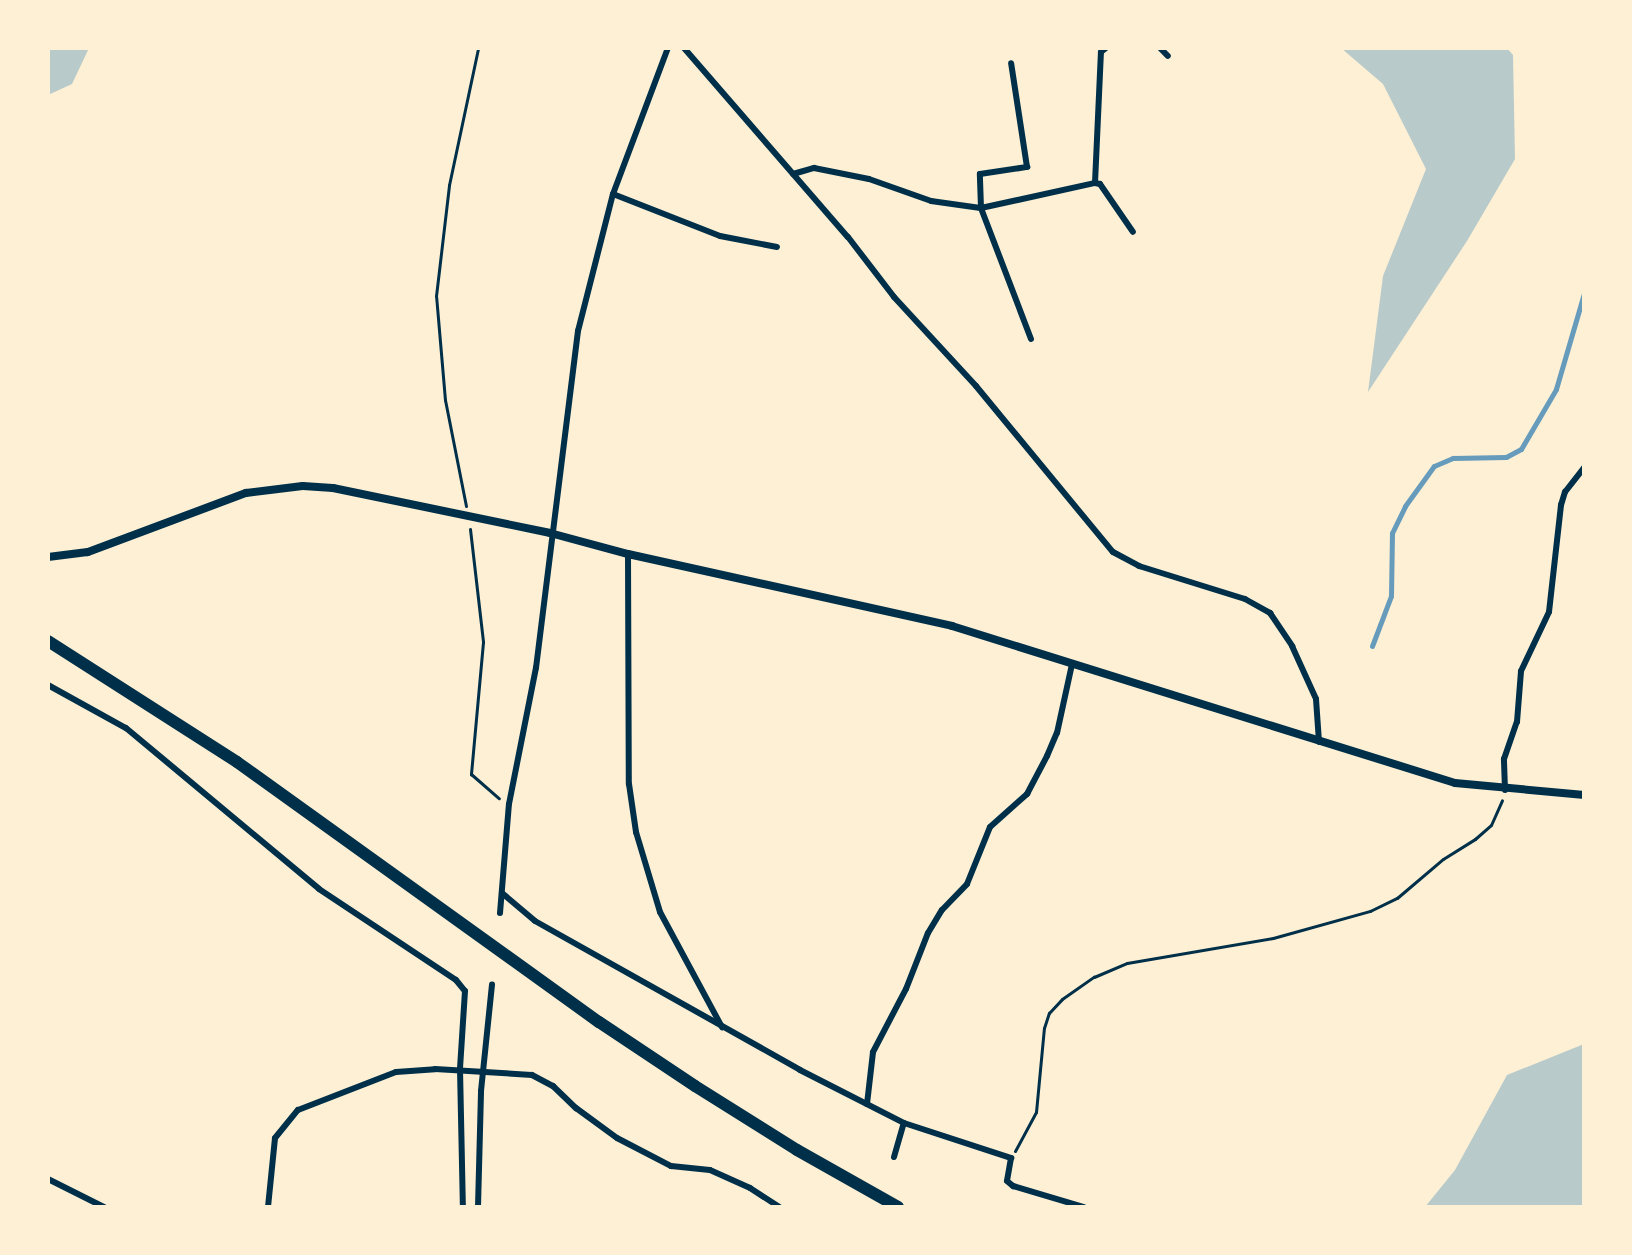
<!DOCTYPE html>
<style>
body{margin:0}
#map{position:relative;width:1632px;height:1255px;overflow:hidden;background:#fdf0d5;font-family:Commissioner,sans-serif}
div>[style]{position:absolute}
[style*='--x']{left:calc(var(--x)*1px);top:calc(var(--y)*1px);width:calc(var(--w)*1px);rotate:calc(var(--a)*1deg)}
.green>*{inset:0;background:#b9caca}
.stream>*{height:5px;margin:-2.5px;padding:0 2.5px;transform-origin:2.5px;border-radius:2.5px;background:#669bbc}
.path>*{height:3px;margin:-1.5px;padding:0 1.5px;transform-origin:1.5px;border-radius:1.5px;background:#003049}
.minor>*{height:6px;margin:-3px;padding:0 3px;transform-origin:3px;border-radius:3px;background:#003049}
.tertiary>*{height:8px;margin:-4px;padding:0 4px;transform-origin:4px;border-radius:4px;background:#003049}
.motorway>*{height:12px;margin:-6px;padding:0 6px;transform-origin:6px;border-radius:6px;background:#003049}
span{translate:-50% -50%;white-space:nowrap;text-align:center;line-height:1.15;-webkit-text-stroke:6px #fdf0d5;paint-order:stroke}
.frame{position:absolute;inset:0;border:50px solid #fdf0d5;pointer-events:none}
</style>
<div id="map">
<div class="green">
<div style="clip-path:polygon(48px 48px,89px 48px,72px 84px,48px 95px)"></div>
<div style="clip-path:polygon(1341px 48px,1507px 48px,1513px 55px,1515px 159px,1467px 241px,1368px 392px,1383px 276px,1426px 169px,1383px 84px)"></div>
<div style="clip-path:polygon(1584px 1044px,1584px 1207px,1425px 1207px,1455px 1170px,1507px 1075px)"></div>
</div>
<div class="stream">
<div style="--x:1372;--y:646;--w:53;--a:-69.2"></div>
<div style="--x:1391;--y:596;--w:63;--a:-89.1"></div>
<div style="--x:1392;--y:533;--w:30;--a:-64"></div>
<div style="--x:1405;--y:506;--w:49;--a:-54.1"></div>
<div style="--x:1434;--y:466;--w:21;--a:-23"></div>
<div style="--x:1453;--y:458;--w:53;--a:-1.1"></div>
<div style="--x:1506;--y:457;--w:17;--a:-28"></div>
<div style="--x:1521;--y:449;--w:69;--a:-59.7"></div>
<div style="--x:1556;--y:389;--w:100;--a:-73.7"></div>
</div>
<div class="path">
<div style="--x:466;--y:506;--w:108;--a:-101.2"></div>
<div style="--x:445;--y:400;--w:104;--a:-94.9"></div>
<div style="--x:436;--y:296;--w:112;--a:-83.3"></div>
<div style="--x:449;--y:185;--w:140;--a:-78"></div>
<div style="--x:470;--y:529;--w:114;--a:83.4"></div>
<div style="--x:483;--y:642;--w:133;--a:95.2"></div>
<div style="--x:471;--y:774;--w:37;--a:41"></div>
<div style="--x:48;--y:907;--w:70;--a:90"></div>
<div style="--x:1015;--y:1151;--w:44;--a:-61.7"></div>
<div style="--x:1036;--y:1112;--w:84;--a:-84.6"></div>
<div style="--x:1044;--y:1028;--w:16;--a:-72"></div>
<div style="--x:1049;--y:1013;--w:19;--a:-47"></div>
<div style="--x:1062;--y:999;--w:39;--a:-35"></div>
<div style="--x:1094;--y:977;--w:36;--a:-23"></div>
<div style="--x:1127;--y:963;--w:148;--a:-9.7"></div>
<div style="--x:1273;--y:938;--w:101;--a:-15.6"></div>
<div style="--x:1370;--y:911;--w:30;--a:-26"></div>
<div style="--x:1397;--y:898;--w:60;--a:-40.3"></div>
<div style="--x:1443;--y:859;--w:38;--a:-32"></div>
<div style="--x:1475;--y:839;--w:21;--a:-41"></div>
<div style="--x:1491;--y:825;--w:27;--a:-66"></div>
</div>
<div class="minor">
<div style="--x:684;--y:48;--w:250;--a:49.1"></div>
<div style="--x:848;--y:237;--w:76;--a:52.5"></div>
<div style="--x:894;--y:297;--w:121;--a:47.3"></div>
<div style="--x:976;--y:386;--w:215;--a:50.5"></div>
<div style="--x:1113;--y:552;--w:30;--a:28"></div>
<div style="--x:1139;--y:566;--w:111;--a:17.3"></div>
<div style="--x:1245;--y:599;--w:29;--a:29"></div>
<div style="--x:1270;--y:613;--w:40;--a:56"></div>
<div style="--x:1292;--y:646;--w:58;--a:65.6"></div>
<div style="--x:1316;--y:699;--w:43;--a:86"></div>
<div style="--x:1160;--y:48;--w:11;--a:45"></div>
<div style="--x:793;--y:174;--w:22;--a:-16"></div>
<div style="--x:814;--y:168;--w:56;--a:11.3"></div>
<div style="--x:869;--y:179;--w:66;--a:19.5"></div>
<div style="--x:931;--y:201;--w:50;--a:8"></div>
<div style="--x:981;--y:208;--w:34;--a:-92"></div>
<div style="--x:980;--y:174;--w:48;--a:-8.5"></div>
<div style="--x:1027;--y:167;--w:105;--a:-98.7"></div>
<div style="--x:1095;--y:183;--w:5;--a:11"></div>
<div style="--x:1100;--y:184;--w:58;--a:55.5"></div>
<div style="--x:613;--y:194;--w:115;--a:21.4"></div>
<div style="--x:720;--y:236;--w:58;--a:10.9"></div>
<div style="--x:1031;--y:339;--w:140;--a:-110.9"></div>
<div style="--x:981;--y:208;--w:117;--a:-12.4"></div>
<div style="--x:1095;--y:183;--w:131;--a:-87.4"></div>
<div style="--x:1101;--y:52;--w:6;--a:-39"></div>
<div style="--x:628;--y:554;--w:230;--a:89.8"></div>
<div style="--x:629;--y:784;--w:49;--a:81.7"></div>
<div style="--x:636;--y:832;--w:84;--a:73.3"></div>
<div style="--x:660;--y:912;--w:131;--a:61.7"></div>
<div style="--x:48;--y:685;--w:89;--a:28.9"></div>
<div style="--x:126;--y:728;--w:251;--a:39.8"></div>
<div style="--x:319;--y:889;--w:164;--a:33.6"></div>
<div style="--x:456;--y:980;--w:14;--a:51"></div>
<div style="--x:465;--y:991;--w:78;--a:93.7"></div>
<div style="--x:460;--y:1069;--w:138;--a:88.8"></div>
<div style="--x:1505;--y:790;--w:31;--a:-92"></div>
<div style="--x:1504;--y:759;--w:39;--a:-71"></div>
<div style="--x:1517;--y:722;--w:51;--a:-85.5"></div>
<div style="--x:1521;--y:671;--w:65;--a:-64.6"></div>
<div style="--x:1549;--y:612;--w:108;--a:-83.6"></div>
<div style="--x:1561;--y:505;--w:14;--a:-73"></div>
<div style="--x:1565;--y:492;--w:31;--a:-52"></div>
<div style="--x:502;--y:893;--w:43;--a:40.3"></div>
<div style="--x:535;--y:921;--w:304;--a:29.3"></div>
<div style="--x:800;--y:1070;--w:117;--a:27"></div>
<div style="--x:904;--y:1123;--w:113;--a:18.1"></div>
<div style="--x:1011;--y:1158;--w:23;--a:100"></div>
<div style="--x:1007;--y:1181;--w:8;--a:40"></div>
<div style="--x:1013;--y:1186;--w:74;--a:16.5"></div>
<div style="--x:500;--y:913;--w:109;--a:-85.3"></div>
<div style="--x:509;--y:804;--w:139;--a:-78.8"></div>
<div style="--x:536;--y:668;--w:340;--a:-82.9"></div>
<div style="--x:578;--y:331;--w:141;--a:-75.7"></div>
<div style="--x:613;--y:194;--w:156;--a:-69.4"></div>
<div style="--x:867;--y:1104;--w:52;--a:-83.4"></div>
<div style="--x:873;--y:1052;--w:71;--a:-62.4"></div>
<div style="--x:906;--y:989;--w:60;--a:-68.6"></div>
<div style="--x:928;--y:933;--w:27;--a:-59"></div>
<div style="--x:942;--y:910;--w:36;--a:-46"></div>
<div style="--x:967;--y:884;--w:61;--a:-68"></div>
<div style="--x:990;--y:827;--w:50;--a:-41.7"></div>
<div style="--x:1027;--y:794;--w:43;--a:-62.2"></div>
<div style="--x:1047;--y:756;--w:25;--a:-67"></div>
<div style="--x:1057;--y:733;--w:71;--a:-77.7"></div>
<div style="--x:894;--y:1157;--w:35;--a:-74"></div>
<div style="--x:48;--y:1179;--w:63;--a:26.6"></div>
<div style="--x:268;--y:1207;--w:69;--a:-84.2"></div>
<div style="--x:275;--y:1138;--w:36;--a:-51"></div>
<div style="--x:298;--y:1110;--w:105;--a:-21.2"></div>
<div style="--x:396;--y:1072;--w:39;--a:-4"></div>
<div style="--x:435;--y:1069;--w:97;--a:3.5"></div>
<div style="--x:532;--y:1075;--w:24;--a:28"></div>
<div style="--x:553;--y:1086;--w:32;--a:44"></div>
<div style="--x:576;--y:1108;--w:51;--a:36.2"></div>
<div style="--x:617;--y:1138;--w:61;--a:27.4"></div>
<div style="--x:671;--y:1166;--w:39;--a:6"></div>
<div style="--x:710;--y:1170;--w:44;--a:24.2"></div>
<div style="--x:750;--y:1188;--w:35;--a:33"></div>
<div style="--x:478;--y:1207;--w:116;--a:-88.5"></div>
<div style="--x:481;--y:1091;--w:107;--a:-84.1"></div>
</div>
<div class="tertiary">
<div style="--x:48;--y:557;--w:40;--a:-7.1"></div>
<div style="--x:88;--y:552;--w:169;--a:-20.5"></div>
<div style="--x:246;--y:493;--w:57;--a:-7"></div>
<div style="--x:303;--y:486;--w:30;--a:4"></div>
<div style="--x:333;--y:488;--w:222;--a:11.7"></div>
<div style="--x:550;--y:533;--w:81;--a:15.1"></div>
<div style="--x:628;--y:554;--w:332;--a:12.5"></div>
<div style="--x:952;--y:626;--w:527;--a:17.33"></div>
<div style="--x:1455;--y:783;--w:130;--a:5.3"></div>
</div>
<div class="motorway">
<div style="--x:48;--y:641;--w:224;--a:32.6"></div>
<div style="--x:237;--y:762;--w:446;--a:35.7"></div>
<div style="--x:599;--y:1022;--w:115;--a:33.7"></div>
<div style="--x:695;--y:1086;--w:120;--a:32.1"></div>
<div style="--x:797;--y:1150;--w:116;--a:29.4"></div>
</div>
<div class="frame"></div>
</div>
